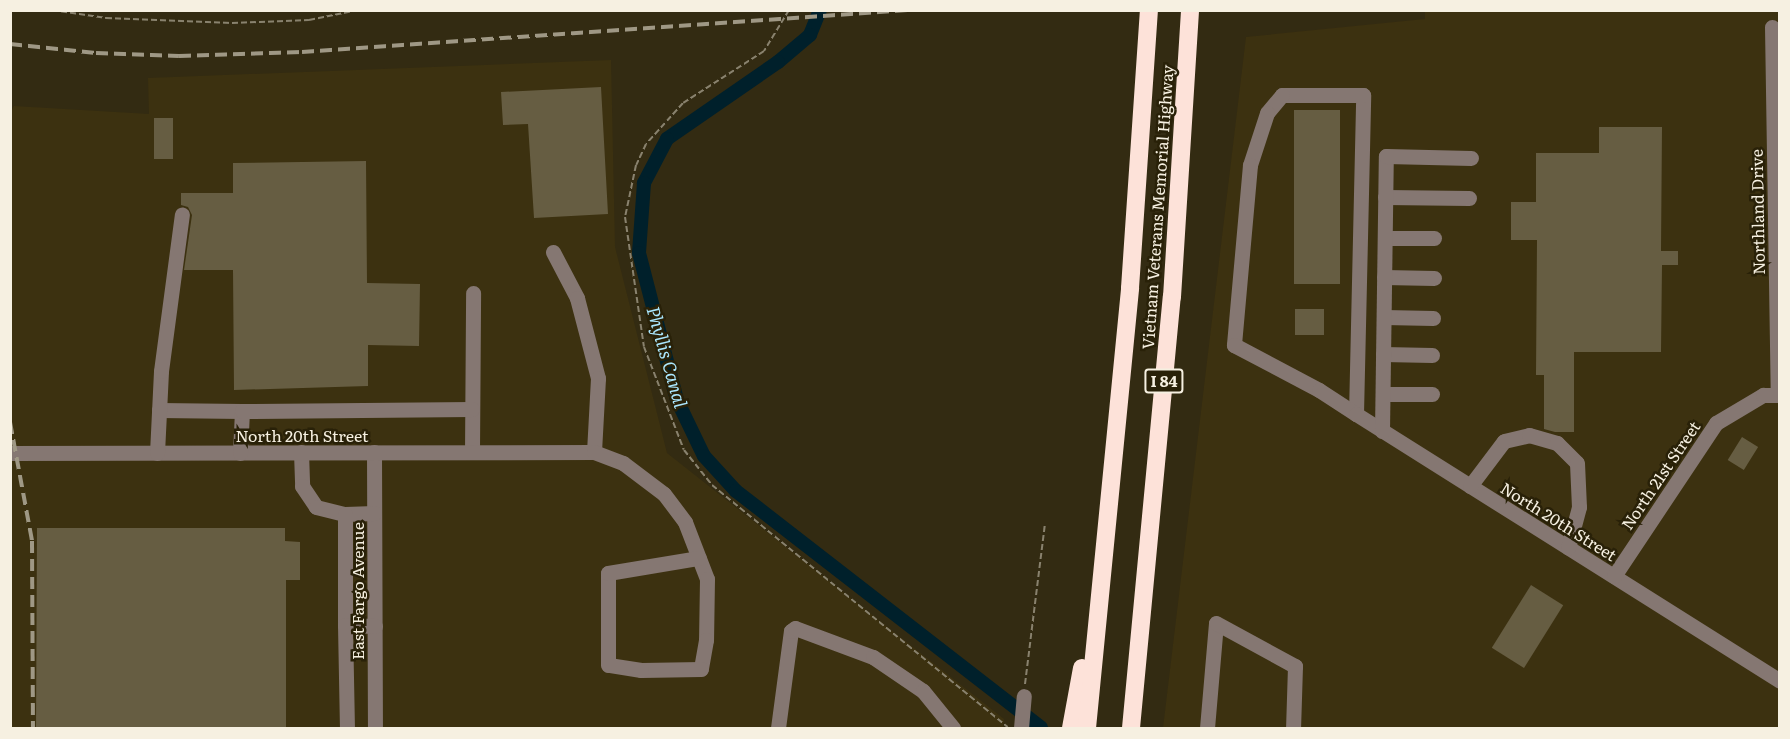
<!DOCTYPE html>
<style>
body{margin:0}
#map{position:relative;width:1790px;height:739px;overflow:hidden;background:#332b12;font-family:Literata,serif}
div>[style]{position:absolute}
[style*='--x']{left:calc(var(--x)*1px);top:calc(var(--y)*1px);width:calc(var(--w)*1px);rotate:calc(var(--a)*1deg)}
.built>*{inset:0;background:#3c3110}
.canal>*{height:14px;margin:-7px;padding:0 7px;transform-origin:7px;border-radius:7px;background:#00202b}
.building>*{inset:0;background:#665d42;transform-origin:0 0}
.path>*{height:2px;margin-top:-1px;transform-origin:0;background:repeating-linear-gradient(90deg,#89826e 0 6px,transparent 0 9px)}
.minor>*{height:15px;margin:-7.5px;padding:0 7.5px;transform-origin:7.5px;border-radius:7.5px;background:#857772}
.highway>*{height:18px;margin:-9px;padding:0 9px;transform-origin:9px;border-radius:9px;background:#fde2d9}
.rail>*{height:4px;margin-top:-2px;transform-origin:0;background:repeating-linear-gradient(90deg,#9f9885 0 12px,transparent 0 18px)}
span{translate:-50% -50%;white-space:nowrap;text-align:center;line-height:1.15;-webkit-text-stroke:5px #292108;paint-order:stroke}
.shield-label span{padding:2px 4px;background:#292108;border:2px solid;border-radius:4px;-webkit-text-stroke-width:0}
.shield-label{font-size:15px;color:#f6f0e1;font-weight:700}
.street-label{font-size:16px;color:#f6f0e1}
.water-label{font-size:18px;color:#abe7fe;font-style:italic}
.frame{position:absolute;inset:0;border:12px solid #f6f0e1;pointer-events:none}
</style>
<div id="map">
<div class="built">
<div style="clip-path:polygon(1425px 10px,1779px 11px,1779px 728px,1163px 728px,1246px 37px,1425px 19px)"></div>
<div style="clip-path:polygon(611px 60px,615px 247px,667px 453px,1004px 719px,1003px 728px,11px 728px,10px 113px,14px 106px,149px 114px,148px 78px)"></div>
</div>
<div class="canal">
<div style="--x:820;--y:10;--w:27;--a:112"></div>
<div style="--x:810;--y:35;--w:42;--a:139.8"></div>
<div style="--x:778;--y:62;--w:135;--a:145.3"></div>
<div style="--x:667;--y:139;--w:50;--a:117.6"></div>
<div style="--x:644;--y:183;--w:70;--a:94.1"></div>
<div style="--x:639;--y:253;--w:152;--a:75.5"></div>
<div style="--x:677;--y:400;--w:62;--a:64.3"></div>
<div style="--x:704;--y:456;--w:47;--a:47.6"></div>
<div style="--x:736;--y:491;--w:386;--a:37.8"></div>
</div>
<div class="building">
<div style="clip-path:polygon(601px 87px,608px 214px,534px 218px,528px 124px,503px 125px,501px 92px)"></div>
<div style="left:1294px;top:110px;width:46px;height:174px"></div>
<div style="left:154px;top:118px;width:19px;height:41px"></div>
<div style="clip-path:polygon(1599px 127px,1662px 127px,1661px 251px,1678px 251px,1678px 265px,1662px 265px,1661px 352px,1574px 352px,1574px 432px,1555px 432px,1544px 429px,1544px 375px,1536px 375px,1537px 240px,1511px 240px,1511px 202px,1536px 202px,1536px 153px,1599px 153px)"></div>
<div style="clip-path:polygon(366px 161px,367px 283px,420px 284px,419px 346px,368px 345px,368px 386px,234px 390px,233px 270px,184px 270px,192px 215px,188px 207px,181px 205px,181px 193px,233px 193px,233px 163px)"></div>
<div style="left:1295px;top:309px;width:29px;height:26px"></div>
<div style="left:1742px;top:437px;width:19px;height:27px;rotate:32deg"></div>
<div style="clip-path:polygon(37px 528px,285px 528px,285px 541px,300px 542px,300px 580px,286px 580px,286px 729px,36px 729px)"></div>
<div style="left:1531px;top:585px;width:38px;height:74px;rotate:32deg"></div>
</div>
<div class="path">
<div style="--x:52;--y:10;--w:55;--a:8.4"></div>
<div style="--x:106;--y:18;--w:126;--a:2.3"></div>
<div style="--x:232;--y:23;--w:77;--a:-2.2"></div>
<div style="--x:309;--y:20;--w:50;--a:-11.5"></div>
<div style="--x:789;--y:10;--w:48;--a:121.4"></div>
<div style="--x:764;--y:51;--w:96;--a:147.3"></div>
<div style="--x:683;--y:103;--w:55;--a:132.1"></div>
<div style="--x:646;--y:144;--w:23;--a:115"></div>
<div style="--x:636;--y:165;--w:53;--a:101.9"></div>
<div style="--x:625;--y:217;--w:131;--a:81.7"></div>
<div style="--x:644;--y:347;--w:110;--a:68.8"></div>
<div style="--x:684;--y:450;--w:45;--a:51.3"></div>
<div style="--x:712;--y:485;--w:382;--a:39.3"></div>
<div style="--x:1025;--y:684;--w:162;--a:-82.9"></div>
</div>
<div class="minor">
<div style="--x:1772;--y:27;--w:368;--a:89.1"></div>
<div style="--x:1385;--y:197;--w:84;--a:0.7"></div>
<div style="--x:1385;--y:238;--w:49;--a:0"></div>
<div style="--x:553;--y:252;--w:52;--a:62.4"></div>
<div style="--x:577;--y:298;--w:83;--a:75.3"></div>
<div style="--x:598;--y:378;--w:74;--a:93.1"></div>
<div style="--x:1384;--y:277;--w:50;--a:1.1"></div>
<div style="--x:1384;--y:317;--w:49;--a:1.2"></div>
<div style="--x:1383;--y:354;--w:49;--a:1.2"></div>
<div style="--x:1383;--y:394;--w:49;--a:0"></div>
<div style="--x:159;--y:410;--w:83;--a:0.7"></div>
<div style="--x:1356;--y:414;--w:319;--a:-88.7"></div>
<div style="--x:1363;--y:95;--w:81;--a:180"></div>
<div style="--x:1282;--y:95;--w:23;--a:130"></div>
<div style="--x:1267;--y:113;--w:55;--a:108.1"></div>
<div style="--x:1250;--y:165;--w:181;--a:95.1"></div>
<div style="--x:1234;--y:345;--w:96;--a:27.9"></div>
<div style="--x:1319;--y:390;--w:44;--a:33"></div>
<div style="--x:1356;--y:414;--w:501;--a:32.2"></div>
<div style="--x:1382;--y:431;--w:275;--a:-89.2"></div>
<div style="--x:1386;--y:156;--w:85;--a:1.3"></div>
<div style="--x:301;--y:452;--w:34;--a:88"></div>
<div style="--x:302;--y:486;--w:25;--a:56"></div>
<div style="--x:316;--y:507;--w:30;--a:14"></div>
<div style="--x:374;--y:452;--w:276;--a:89.8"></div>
<div style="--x:472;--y:452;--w:159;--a:-89.6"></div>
<div style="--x:10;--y:453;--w:584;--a:-0.1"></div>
<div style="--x:594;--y:452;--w:31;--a:21"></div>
<div style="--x:623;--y:463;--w:51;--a:37.1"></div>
<div style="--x:664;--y:494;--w:35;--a:53"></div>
<div style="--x:685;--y:522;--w:61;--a:68.9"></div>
<div style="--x:707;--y:579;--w:61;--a:90.9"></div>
<div style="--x:706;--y:640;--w:29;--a:100"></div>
<div style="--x:701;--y:669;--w:60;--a:179"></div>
<div style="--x:641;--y:670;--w:33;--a:-171"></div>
<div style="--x:608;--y:665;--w:92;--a:-90"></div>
<div style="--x:608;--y:573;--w:92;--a:-9.4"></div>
<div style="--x:157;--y:453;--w:82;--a:-87.2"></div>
<div style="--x:161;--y:371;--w:158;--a:-82.4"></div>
<div style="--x:240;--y:453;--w:42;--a:-87.3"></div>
<div style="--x:242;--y:411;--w:230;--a:-0.5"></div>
<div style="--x:1470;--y:486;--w:56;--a:-52.9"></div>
<div style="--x:1504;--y:441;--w:26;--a:-13"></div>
<div style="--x:1529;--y:435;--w:29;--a:16"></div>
<div style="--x:1557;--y:443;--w:28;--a:45"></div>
<div style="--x:1577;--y:463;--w:44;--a:87.4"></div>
<div style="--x:1579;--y:507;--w:42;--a:105"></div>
<div style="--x:374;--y:513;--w:29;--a:178"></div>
<div style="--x:345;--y:514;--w:111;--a:90"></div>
<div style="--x:345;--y:625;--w:30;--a:2"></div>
<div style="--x:1614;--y:576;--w:184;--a:-56.3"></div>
<div style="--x:1716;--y:423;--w:55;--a:-30.8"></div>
<div style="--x:1763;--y:395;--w:17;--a:0"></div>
<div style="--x:345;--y:625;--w:103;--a:88.9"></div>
<div style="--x:778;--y:728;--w:98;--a:-82.4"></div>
<div style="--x:791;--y:631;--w:5;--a:-37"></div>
<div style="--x:795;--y:628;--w:83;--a:20.4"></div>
<div style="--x:873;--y:657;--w:60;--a:34.2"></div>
<div style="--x:923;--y:691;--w:48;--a:51"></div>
<div style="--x:1021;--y:728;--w:32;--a:-85"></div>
<div style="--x:1207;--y:728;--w:105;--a:-85.1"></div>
<div style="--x:1216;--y:623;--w:90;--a:28.6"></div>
<div style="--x:1295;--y:666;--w:62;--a:91.8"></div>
</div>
<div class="highway">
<div style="--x:1071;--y:728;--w:61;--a:-79.6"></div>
<div style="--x:1087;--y:728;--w:442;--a:-84.4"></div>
<div style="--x:1130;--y:288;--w:279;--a:-86.1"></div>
<div style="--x:1131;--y:728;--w:433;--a:-84.6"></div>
<div style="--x:1172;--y:297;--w:288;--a:-86.4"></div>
</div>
<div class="rail">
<div style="--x:10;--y:44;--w:86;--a:6"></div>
<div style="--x:96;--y:53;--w:83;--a:2.1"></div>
<div style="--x:179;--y:56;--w:123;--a:-1.9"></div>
<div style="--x:302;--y:52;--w:607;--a:-3.96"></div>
<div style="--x:10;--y:422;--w:121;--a:79.5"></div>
<div style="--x:32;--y:541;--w:187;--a:89.7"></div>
</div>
<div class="shield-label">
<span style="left:1164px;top:381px">I 84</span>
</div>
<div class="street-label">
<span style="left:1157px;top:207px;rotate:-86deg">Vietnam Veterans Memorial Highway</span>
<span style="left:1757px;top:212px;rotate:-91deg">Northland Drive</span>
<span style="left:302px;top:435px">North 20th Street</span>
<span style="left:1660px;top:475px;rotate:-56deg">North 21st Street</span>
<span style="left:1559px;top:521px;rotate:32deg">North 20th Street</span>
<span style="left:357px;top:591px;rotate:-90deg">East Fargo Avenue</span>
</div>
<div class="water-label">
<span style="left:667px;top:357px;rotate:74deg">Phyllis Canal</span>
</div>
<div class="frame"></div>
</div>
